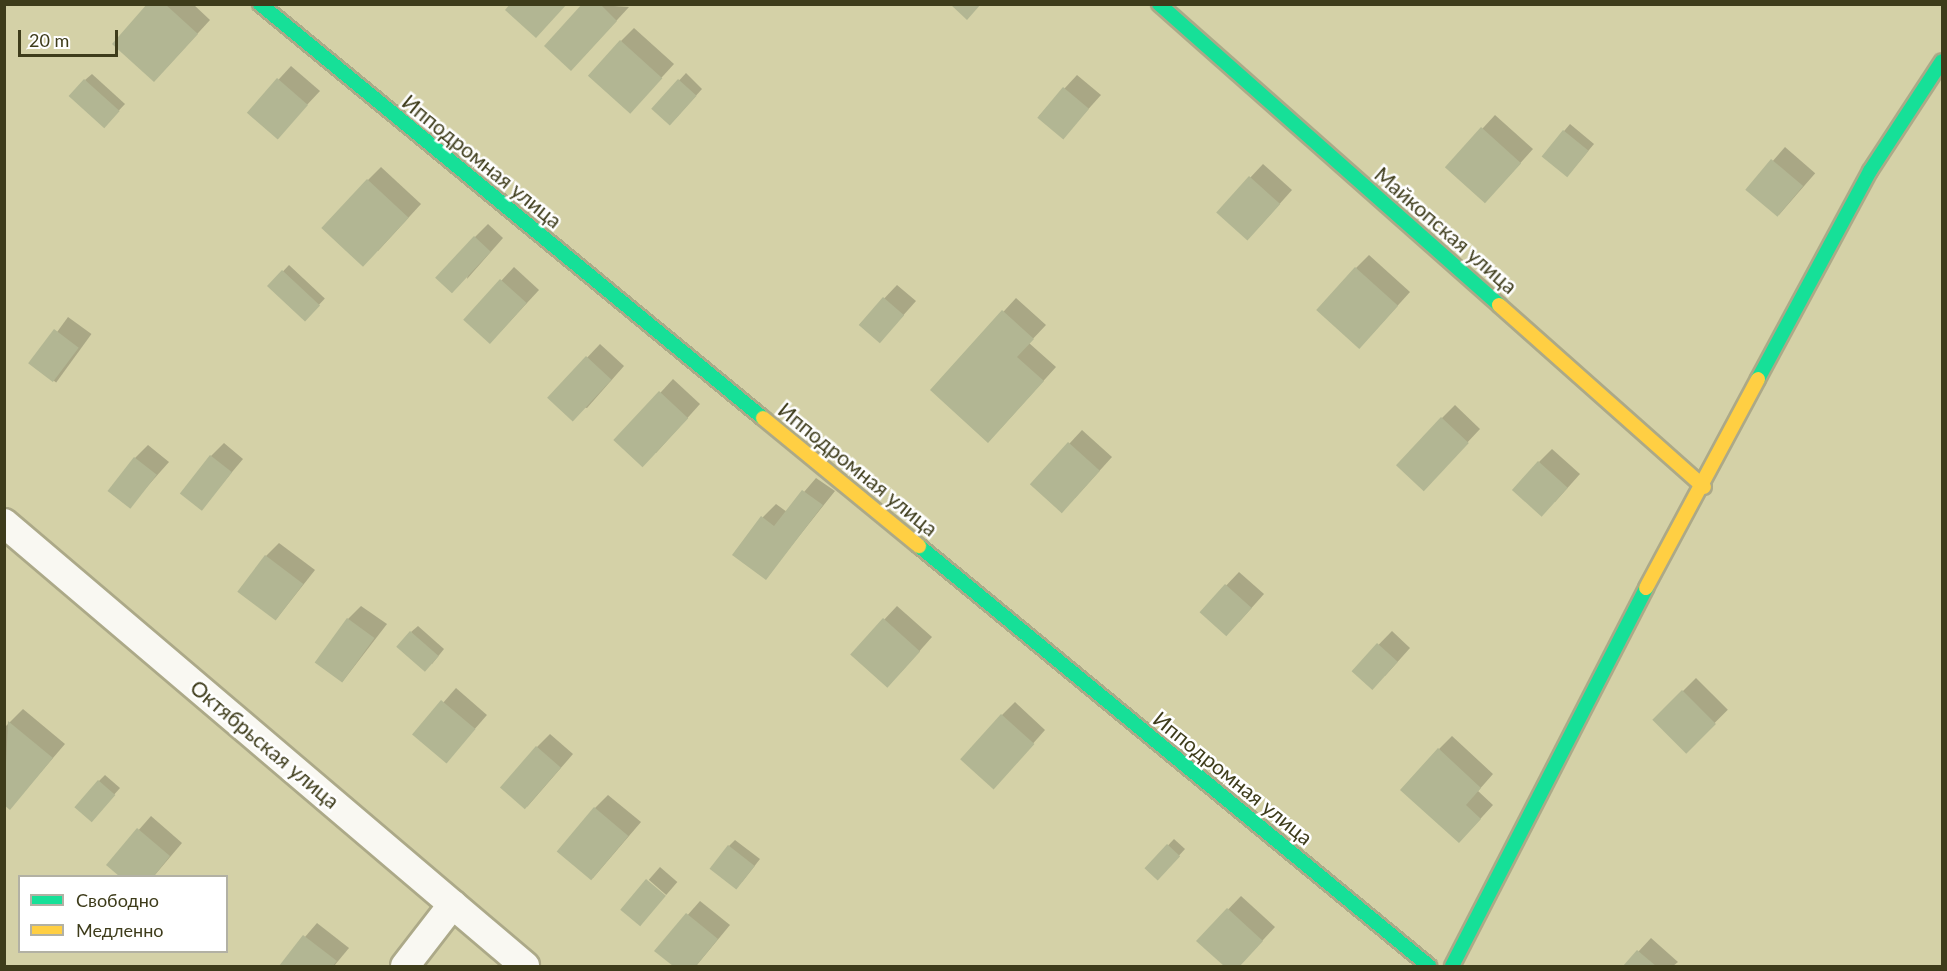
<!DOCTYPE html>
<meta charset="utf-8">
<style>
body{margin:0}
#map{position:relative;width:1947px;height:971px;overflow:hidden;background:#d4d1a7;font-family:Lato,sans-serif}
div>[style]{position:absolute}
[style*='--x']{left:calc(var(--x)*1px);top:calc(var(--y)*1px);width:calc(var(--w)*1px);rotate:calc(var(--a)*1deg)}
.shadow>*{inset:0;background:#0003;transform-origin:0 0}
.building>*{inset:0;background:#b2b693;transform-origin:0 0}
.roads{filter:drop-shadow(2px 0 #aca988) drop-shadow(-2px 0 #aca988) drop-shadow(0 2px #aca988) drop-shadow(0 -2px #aca988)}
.street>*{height:28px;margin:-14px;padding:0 14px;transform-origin:14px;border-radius:14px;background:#f9f8f2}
.fast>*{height:14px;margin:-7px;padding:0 7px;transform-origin:7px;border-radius:7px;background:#16e098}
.slow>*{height:14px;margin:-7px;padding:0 7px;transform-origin:7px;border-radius:7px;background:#ffcf43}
span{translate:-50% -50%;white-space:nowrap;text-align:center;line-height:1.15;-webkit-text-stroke:5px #fff;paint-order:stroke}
.street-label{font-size:21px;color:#3e3c1b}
.frame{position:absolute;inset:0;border:6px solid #3e3c1b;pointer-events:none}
.legend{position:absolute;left:18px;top:875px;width:210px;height:78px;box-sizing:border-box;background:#fff;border:2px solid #b2b1a4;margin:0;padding:8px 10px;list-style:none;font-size:18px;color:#3e3c1b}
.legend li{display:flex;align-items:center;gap:12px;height:30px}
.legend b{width:30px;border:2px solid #b2b1a4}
.scale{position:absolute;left:18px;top:30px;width:100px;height:27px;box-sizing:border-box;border:3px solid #3e3c1b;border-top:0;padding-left:8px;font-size:18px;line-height:21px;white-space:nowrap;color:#3e3c1b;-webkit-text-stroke:4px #fff;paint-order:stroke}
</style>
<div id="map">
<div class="shadow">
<div style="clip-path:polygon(149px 4px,193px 4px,210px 20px,167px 67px)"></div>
<div style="clip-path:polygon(584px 4px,629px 7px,584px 56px)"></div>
<div style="clip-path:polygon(634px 28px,674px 64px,642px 99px,621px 41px)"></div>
<div style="clip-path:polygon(291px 66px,320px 91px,289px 124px,249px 112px)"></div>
<div style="clip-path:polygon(686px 73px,702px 89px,676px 118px,653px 109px)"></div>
<div style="clip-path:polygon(92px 74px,125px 104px,110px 120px,85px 80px)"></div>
<div style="clip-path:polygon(1077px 75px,1101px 95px,1075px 124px,1039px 116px)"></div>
<div style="clip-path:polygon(1495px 115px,1533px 149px,1498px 188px,1447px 167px)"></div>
<div style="clip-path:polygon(1570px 124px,1594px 144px,1573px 169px,1543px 156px)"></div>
<div style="left:1785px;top:147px;width:40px;height:55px;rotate:41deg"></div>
<div style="clip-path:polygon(1263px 164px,1292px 190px,1260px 226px,1218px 212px)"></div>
<div style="clip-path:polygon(381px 167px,421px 204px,378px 251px,368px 180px)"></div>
<div style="clip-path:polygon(488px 224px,503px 238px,467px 279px,475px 237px)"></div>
<div style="clip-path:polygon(1369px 255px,1410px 292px,1372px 334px,1356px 268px)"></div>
<div style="left:289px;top:265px;width:49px;height:28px;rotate:43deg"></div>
<div style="clip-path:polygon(514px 267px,539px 290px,502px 330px,465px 320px)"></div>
<div style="clip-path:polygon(897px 285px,916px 301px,892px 328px,860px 324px)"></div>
<div style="clip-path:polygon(1016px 298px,1046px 325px,1029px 343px,1056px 367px,1001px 428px,932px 390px)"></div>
<div style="left:68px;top:317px;width:29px;height:60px;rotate:36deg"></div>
<div style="clip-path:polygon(600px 344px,624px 366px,587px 408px,549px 398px)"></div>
<div style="clip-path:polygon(673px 379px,700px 404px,656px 453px,616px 441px)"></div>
<div style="clip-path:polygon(1455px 405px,1480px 429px,1436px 476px,1442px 418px)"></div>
<div style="clip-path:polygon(1082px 430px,1112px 457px,1075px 498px,1032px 484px)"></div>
<div style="clip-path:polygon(224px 443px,243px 459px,201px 509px,211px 456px)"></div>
<div style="clip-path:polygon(148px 445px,169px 462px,129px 507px,135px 458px)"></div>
<div style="clip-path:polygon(1552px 449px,1580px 474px,1555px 502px,1539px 462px)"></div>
<div style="clip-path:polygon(816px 478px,835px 491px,765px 579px,763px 517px,776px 504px,787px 512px)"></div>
<div style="clip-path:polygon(279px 543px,315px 570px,277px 618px,266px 556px)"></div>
<div style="clip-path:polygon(1239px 572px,1264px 594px,1239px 622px,1201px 612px)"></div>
<div style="clip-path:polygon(361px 606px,387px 624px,343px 681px,348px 619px)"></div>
<div style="clip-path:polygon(897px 606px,932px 637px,901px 672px,852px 654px)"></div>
<div style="clip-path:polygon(418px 626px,444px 649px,432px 664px,411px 632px)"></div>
<div style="clip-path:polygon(1392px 631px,1410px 648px,1385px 676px,1353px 671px)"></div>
<div style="left:1696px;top:678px;width:45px;height:59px;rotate:45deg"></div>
<div style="left:456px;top:688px;width:41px;height:62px;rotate:41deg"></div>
<div style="clip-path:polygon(1015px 702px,1045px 730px,1006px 774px,1002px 715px)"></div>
<div style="clip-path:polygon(23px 709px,65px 744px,10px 808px,4px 803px,4px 728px)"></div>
<div style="clip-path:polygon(550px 734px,573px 754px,527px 807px,537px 747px)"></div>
<div style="clip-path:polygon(1452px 736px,1493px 774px,1478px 791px,1493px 805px,1472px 828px,1439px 749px)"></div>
<div style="clip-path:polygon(105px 775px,120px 788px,97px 814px,99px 781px)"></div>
<div style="clip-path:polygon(608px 795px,641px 822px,593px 878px,595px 808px)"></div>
<div style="clip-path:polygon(151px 816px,182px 843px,154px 876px,122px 876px,108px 865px)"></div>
<div style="clip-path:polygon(1174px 839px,1185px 849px,1164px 872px,1147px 868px)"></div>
<div style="clip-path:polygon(735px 840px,760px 859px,742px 882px,729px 846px)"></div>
<div style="left:660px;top:867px;width:23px;height:17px;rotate:41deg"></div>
<div style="clip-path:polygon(1241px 896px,1275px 927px,1239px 966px,1226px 966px,1198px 941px)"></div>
<div style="clip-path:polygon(700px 901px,730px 925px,696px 966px,675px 966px,656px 951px)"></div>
<div style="clip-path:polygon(317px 923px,349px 948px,334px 966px,280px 966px)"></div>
<div style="clip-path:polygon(1651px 938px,1678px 962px,1673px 966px,1625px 966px)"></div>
</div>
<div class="building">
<div style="clip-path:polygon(147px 4px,165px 4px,198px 34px,154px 82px,112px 44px)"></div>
<div style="clip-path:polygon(510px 4px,567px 4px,536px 38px,505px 10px)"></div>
<div style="clip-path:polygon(582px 4px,600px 4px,617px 21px,571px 71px,544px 46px)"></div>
<div style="clip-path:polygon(950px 4px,981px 4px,967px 20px)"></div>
<div style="left:620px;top:40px;width:57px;height:48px;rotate:42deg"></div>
<div style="left:277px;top:78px;width:41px;height:46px;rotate:41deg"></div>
<div style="left:84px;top:79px;width:48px;height:23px;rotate:42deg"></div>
<div style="left:678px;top:79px;width:25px;height:40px;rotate:42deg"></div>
<div style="left:1063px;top:87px;width:34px;height:40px;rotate:40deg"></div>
<div style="left:1481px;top:127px;width:54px;height:54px;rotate:42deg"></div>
<div style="left:1563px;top:130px;width:33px;height:34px;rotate:39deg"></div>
<div style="left:1771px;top:159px;width:42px;height:40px;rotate:40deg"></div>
<div style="left:1249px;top:176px;width:42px;height:49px;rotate:42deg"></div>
<div style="left:367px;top:179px;width:57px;height:67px;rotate:43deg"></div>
<div style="left:474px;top:236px;width:23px;height:57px;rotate:43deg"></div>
<div style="left:1355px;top:267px;width:58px;height:58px;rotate:42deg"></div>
<div style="left:282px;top:270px;width:52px;height:22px;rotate:43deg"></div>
<div style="left:500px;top:279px;width:36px;height:55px;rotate:42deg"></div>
<div style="left:883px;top:297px;width:28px;height:37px;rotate:41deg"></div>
<div style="clip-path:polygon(1002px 310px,1034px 339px,1017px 357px,1044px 381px,988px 443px,930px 390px)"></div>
<div style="left:54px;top:329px;width:31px;height:43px;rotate:37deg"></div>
<div style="left:586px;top:356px;width:35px;height:57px;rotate:43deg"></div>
<div style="left:659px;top:391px;width:40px;height:67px;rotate:43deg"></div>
<div style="left:1441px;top:417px;width:38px;height:66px;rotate:43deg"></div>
<div style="left:1068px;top:442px;width:43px;height:57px;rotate:42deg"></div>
<div style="left:210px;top:455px;width:28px;height:49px;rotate:38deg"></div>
<div style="left:134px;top:457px;width:29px;height:43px;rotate:38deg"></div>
<div style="left:1538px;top:461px;width:40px;height:39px;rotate:42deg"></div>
<div style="clip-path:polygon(802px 490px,823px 505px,766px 580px,732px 555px,761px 516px,774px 526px)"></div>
<div style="left:265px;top:555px;width:48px;height:46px;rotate:37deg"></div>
<div style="left:1225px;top:584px;width:36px;height:38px;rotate:42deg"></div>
<div style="left:347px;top:618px;width:34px;height:55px;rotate:36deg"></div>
<div style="left:883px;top:618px;width:50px;height:49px;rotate:42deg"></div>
<div style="left:410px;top:631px;width:38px;height:21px;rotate:41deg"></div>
<div style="left:1377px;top:643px;width:28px;height:38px;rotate:42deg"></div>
<div style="left:1682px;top:690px;width:48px;height:42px;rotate:45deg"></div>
<div style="left:441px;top:700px;width:45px;height:45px;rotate:40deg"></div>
<div style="left:1001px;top:714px;width:45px;height:61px;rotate:42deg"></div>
<div style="clip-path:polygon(8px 721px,53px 758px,10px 810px,4px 805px)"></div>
<div style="left:536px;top:746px;width:33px;height:55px;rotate:41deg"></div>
<div style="clip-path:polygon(1438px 748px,1481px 788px,1466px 805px,1481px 819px,1459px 843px,1400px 790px)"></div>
<div style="left:98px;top:780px;width:23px;height:36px;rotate:41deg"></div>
<div style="left:594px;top:807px;width:45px;height:58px;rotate:40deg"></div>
<div style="clip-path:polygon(137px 828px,170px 856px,154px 876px,119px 876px,106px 865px)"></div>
<div style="left:1167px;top:844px;width:18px;height:33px;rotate:43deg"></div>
<div style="left:728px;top:845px;width:34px;height:30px;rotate:38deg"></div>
<div style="left:646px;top:879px;width:26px;height:40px;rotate:40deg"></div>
<div style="clip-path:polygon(1227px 908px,1263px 941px,1240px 966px,1224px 966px,1196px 941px)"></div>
<div style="clip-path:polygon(686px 913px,718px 939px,696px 966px,673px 966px,654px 951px)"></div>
<div style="clip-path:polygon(303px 935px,337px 961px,333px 966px,279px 966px)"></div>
<div style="clip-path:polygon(1637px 950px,1656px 966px,1623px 966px)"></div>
</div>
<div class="roads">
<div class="street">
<div style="--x:4;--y:523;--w:684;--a:40.37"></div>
<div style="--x:405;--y:966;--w:78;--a:-52.3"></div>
</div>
<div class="fast">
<div style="--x:260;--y:4;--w:651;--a:39.46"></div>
<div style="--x:1159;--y:4;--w:454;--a:41.5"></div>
<div style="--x:1758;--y:379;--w:236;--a:-61.7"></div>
<div style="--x:1870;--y:171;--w:131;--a:-56.8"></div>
<div style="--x:919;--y:546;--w:661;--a:39.47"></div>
<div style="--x:1452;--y:966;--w:425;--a:-62.8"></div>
</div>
<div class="slow">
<div style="--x:1499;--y:305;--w:274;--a:41.6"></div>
<div style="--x:763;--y:418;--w:202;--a:39.4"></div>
<div style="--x:1646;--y:588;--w:237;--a:-61.8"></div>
</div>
</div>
<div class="street-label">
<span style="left:482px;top:161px;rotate:39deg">Ипподромная улица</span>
<span style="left:1446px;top:230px;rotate:41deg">Майкопская улица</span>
<span style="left:858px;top:469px;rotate:39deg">Ипподромная улица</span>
<span style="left:265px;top:744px;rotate:40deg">Октябрьская улица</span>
<span style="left:1233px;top:778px;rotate:39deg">Ипподромная улица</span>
</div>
<div class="frame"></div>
<ul class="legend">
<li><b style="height:8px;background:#16e098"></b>Свободно</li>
<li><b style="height:8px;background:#ffcf43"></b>Медленно</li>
</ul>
<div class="scale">20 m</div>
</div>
